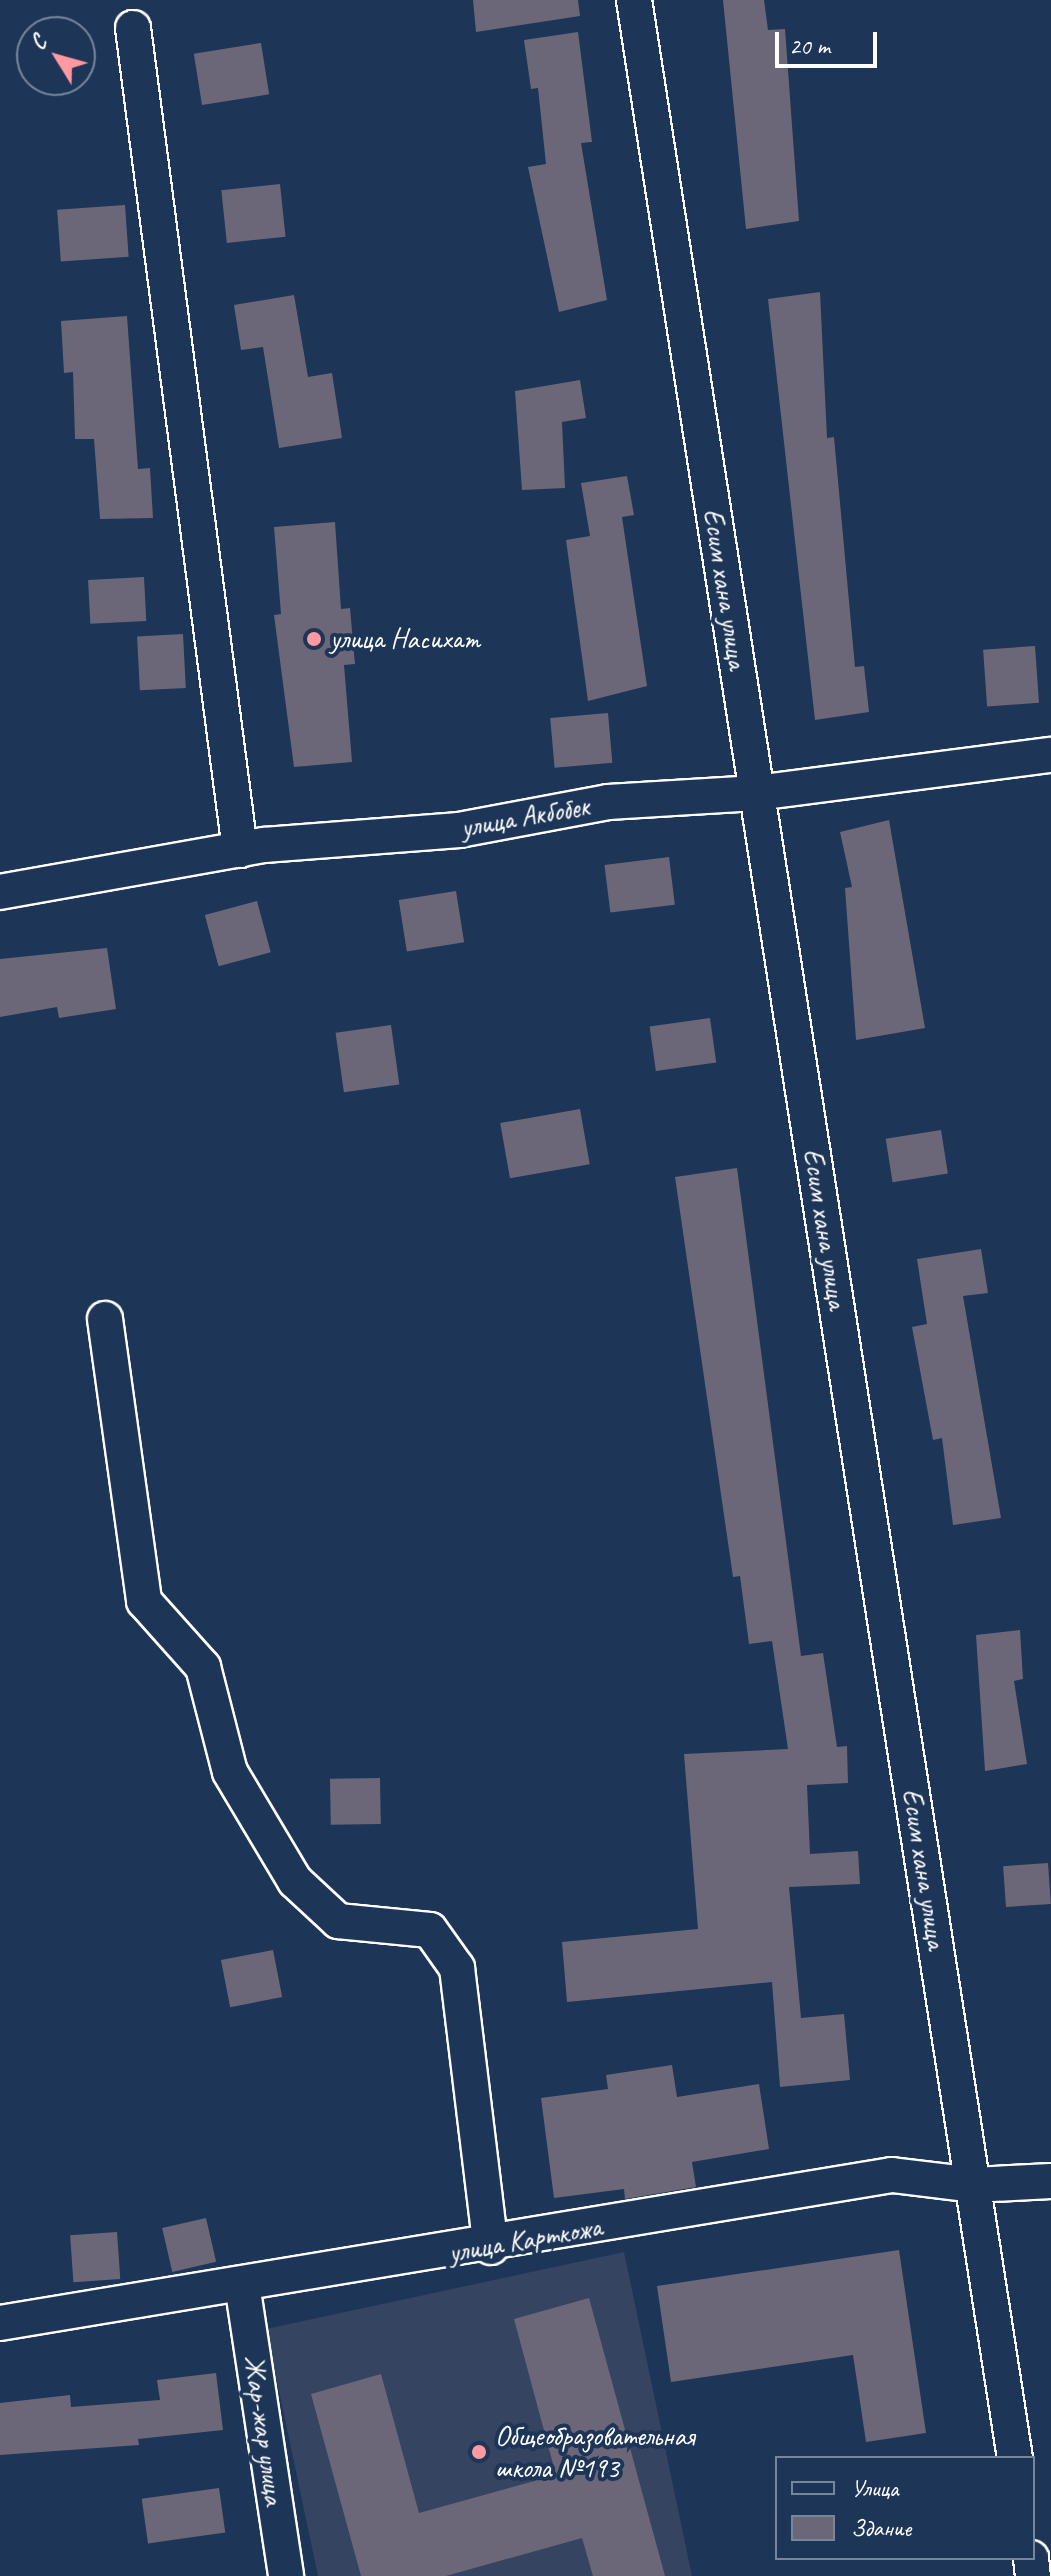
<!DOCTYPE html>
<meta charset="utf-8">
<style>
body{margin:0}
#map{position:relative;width:1051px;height:2576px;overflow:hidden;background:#1d3557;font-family:Caveat,sans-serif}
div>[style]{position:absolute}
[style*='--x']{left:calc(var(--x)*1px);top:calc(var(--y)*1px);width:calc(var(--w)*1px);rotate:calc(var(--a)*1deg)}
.built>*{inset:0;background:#354461}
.building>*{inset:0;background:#6c6778;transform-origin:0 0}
.roads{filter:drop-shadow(2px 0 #fff) drop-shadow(-2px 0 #fff) drop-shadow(0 2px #fff) drop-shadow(0 -2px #fff)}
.minor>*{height:34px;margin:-17px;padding:0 17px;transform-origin:17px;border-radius:17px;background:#1d3557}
.dots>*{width:22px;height:22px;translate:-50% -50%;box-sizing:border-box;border:4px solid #1d3557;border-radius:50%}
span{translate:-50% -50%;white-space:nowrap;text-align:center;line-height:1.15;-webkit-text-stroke:8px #1d3557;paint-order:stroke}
.street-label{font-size:28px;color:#fff}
.poi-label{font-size:28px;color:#fff}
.left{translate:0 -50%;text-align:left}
.legend{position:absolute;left:775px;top:2456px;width:260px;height:104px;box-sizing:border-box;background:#1d3557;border:2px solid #77869a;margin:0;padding:10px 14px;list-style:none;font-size:24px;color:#fff}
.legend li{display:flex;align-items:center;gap:16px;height:40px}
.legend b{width:40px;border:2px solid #77869a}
.north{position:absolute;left:16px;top:16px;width:80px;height:80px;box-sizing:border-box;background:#1d3557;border:2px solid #77869a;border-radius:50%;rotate:307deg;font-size:22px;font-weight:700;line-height:32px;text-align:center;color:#fff}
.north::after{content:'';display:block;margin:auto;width:28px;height:36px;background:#ff9aa2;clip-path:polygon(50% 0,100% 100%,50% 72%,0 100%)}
.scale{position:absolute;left:775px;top:32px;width:102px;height:36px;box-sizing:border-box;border:4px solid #fff;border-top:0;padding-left:10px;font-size:24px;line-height:28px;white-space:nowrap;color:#fff;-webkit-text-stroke:6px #1d3557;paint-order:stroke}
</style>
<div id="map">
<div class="built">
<div style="clip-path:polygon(624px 2252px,692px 2576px,318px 2576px,266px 2329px)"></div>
</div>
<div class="building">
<div style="clip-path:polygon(473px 0,578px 0,580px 16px,476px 32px)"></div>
<div style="clip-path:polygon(723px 0,764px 0,768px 30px,785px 29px,799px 221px,746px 229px)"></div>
<div style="clip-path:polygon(578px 32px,592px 142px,581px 143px,607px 300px,559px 312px,528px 167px,546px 164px,538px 88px,531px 89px,524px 40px)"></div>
<div style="left:261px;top:43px;width:52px;height:68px;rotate:81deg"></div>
<div style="left:280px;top:184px;width:53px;height:59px;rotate:84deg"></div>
<div style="left:125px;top:205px;width:52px;height:68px;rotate:86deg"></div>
<div style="clip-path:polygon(820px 292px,827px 438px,834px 437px,855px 667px,864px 666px,869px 712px,815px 720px,768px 299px)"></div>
<div style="clip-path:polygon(294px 295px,308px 377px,332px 373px,342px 438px,279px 448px,263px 347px,241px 350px,234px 305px)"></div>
<div style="clip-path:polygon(127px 316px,138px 469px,150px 468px,153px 518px,100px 519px,94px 439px,75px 439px,73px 372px,64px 373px,61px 321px)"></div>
<div style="clip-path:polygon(580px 380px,586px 418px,562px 422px,565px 488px,522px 490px,515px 391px)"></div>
<div style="clip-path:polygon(627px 476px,634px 515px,622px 517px,647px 686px,588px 701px,566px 540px,590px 536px,581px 483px)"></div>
<div style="clip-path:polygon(335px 522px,341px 609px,350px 608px,355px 664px,344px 665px,352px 762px,294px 767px,274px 615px,281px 614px,274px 527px)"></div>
<div style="left:144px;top:577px;width:44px;height:56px;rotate:87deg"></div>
<div style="left:183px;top:634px;width:54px;height:46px;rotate:87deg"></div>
<div style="left:1035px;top:646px;width:57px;height:52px;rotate:86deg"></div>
<div style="left:608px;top:713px;width:50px;height:58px;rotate:85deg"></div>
<div style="clip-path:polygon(889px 820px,925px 1028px,856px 1040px,845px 888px,852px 887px,840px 832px)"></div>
<div style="left:669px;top:857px;width:48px;height:65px;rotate:83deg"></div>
<div style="left:456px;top:891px;width:52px;height:58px;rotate:81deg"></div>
<div style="left:257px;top:901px;width:53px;height:54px;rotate:75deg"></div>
<div style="clip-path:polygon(107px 948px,116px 1009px,59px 1018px,57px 1007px,0 1017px,0 959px)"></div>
<div style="left:710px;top:1018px;width:45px;height:61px;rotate:82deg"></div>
<div style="left:391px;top:1025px;width:60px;height:56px;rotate:82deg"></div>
<div style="left:580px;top:1109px;width:56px;height:81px;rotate:80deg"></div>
<div style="left:941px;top:1130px;width:44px;height:56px;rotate:81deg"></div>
<div style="clip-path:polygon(737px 1168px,801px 1656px,823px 1653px,837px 1747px,847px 1746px,848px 1783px,807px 1785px,810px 1854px,858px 1851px,860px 1884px,789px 1887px,801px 2018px,844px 2014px,850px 2080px,780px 2087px,772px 1982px,567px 2002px,562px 1942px,698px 1929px,684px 1754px,788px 1749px,772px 1641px,749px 1644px,740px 1576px,733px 1577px,675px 1177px)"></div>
<div style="clip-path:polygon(981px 1249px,988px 1293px,963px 1296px,1001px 1518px,953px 1525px,942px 1438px,933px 1440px,912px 1327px,927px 1324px,917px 1259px)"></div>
<div style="clip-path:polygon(1020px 1630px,1023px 1679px,1014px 1681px,1027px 1764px,985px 1771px,976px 1635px)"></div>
<div style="left:380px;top:1778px;width:46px;height:50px;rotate:89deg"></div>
<div style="left:1048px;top:1863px;width:41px;height:45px;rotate:86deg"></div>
<div style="left:273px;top:1950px;width:48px;height:53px;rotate:79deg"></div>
<div style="clip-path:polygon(672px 2065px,677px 2097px,759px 2084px,769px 2149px,692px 2162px,696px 2187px,625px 2199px,624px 2189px,554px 2198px,541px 2098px,608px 2089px,606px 2075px)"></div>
<div style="left:206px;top:2218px;width:45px;height:45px;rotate:77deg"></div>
<div style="left:117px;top:2232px;width:47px;height:47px;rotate:86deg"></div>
<div style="clip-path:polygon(899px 2250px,926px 2433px,866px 2442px,853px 2355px,671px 2382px,657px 2286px)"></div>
<div style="clip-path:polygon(589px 2298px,665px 2576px,593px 2576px,582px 2538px,446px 2576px,361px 2576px,311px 2394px,381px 2374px,419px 2513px,556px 2475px,514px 2319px)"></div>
<div style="clip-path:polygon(216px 2373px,223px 2430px,138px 2439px,139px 2445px,0 2455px,0 2403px,70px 2395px,71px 2407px,160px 2400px,157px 2380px)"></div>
<div style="left:219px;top:2488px;width:45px;height:78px;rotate:82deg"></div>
</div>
<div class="roads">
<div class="minor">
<div style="--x:634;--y:0;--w:2487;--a:81.19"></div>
<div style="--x:133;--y:28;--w:829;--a:82.58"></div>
<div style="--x:0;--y:892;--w:268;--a:-10.1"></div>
<div style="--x:264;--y:845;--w:196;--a:-4.4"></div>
<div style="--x:459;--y:830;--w:152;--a:-10.6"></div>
<div style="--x:608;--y:802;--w:149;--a:-3.5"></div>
<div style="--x:757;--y:793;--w:296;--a:-7.4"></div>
<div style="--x:105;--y:1319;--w:285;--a:82.1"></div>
<div style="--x:144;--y:1601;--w:89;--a:48.2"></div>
<div style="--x:203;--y:1667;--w:108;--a:75.6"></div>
<div style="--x:230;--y:1772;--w:127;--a:59.2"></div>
<div style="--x:295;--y:1881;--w:59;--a:42.9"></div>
<div style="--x:338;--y:1921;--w:92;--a:5.6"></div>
<div style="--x:430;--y:1930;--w:47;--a:54.6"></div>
<div style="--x:457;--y:1968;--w:281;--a:83.1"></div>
<div style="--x:242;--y:2284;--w:295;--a:81.4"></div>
<div style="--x:0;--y:2323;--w:904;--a:-9.42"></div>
<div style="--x:892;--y:2175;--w:82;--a:7"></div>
<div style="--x:973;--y:2185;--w:78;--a:-2.9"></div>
<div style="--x:1031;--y:2558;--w:18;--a:84"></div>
</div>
</div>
<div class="dots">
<div style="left:314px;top:639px;background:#ff9aa2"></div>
<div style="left:479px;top:2452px;background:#ff9aa2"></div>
</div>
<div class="street-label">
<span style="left:725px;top:589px;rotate:81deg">Есим хана улица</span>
<span style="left:525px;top:817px;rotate:-10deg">улица Акбобек</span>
<span style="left:825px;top:1229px;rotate:81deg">Есим хана улица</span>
<span style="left:924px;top:1869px;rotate:81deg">Есим хана улица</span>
<span style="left:525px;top:2240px;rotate:-10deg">улица Карткожа</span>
<span style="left:264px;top:2430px;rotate:82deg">Жар-жар улица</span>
</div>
<div class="poi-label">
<span class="left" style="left:330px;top:639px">улица Насихат</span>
<span class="left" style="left:495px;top:2452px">Общеобразовательная<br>школа №193</span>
</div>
<ul class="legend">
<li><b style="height:10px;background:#1d3557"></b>Улица</li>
<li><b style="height:22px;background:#6c6778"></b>Здание</li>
</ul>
<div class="north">С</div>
<div class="scale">20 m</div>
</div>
